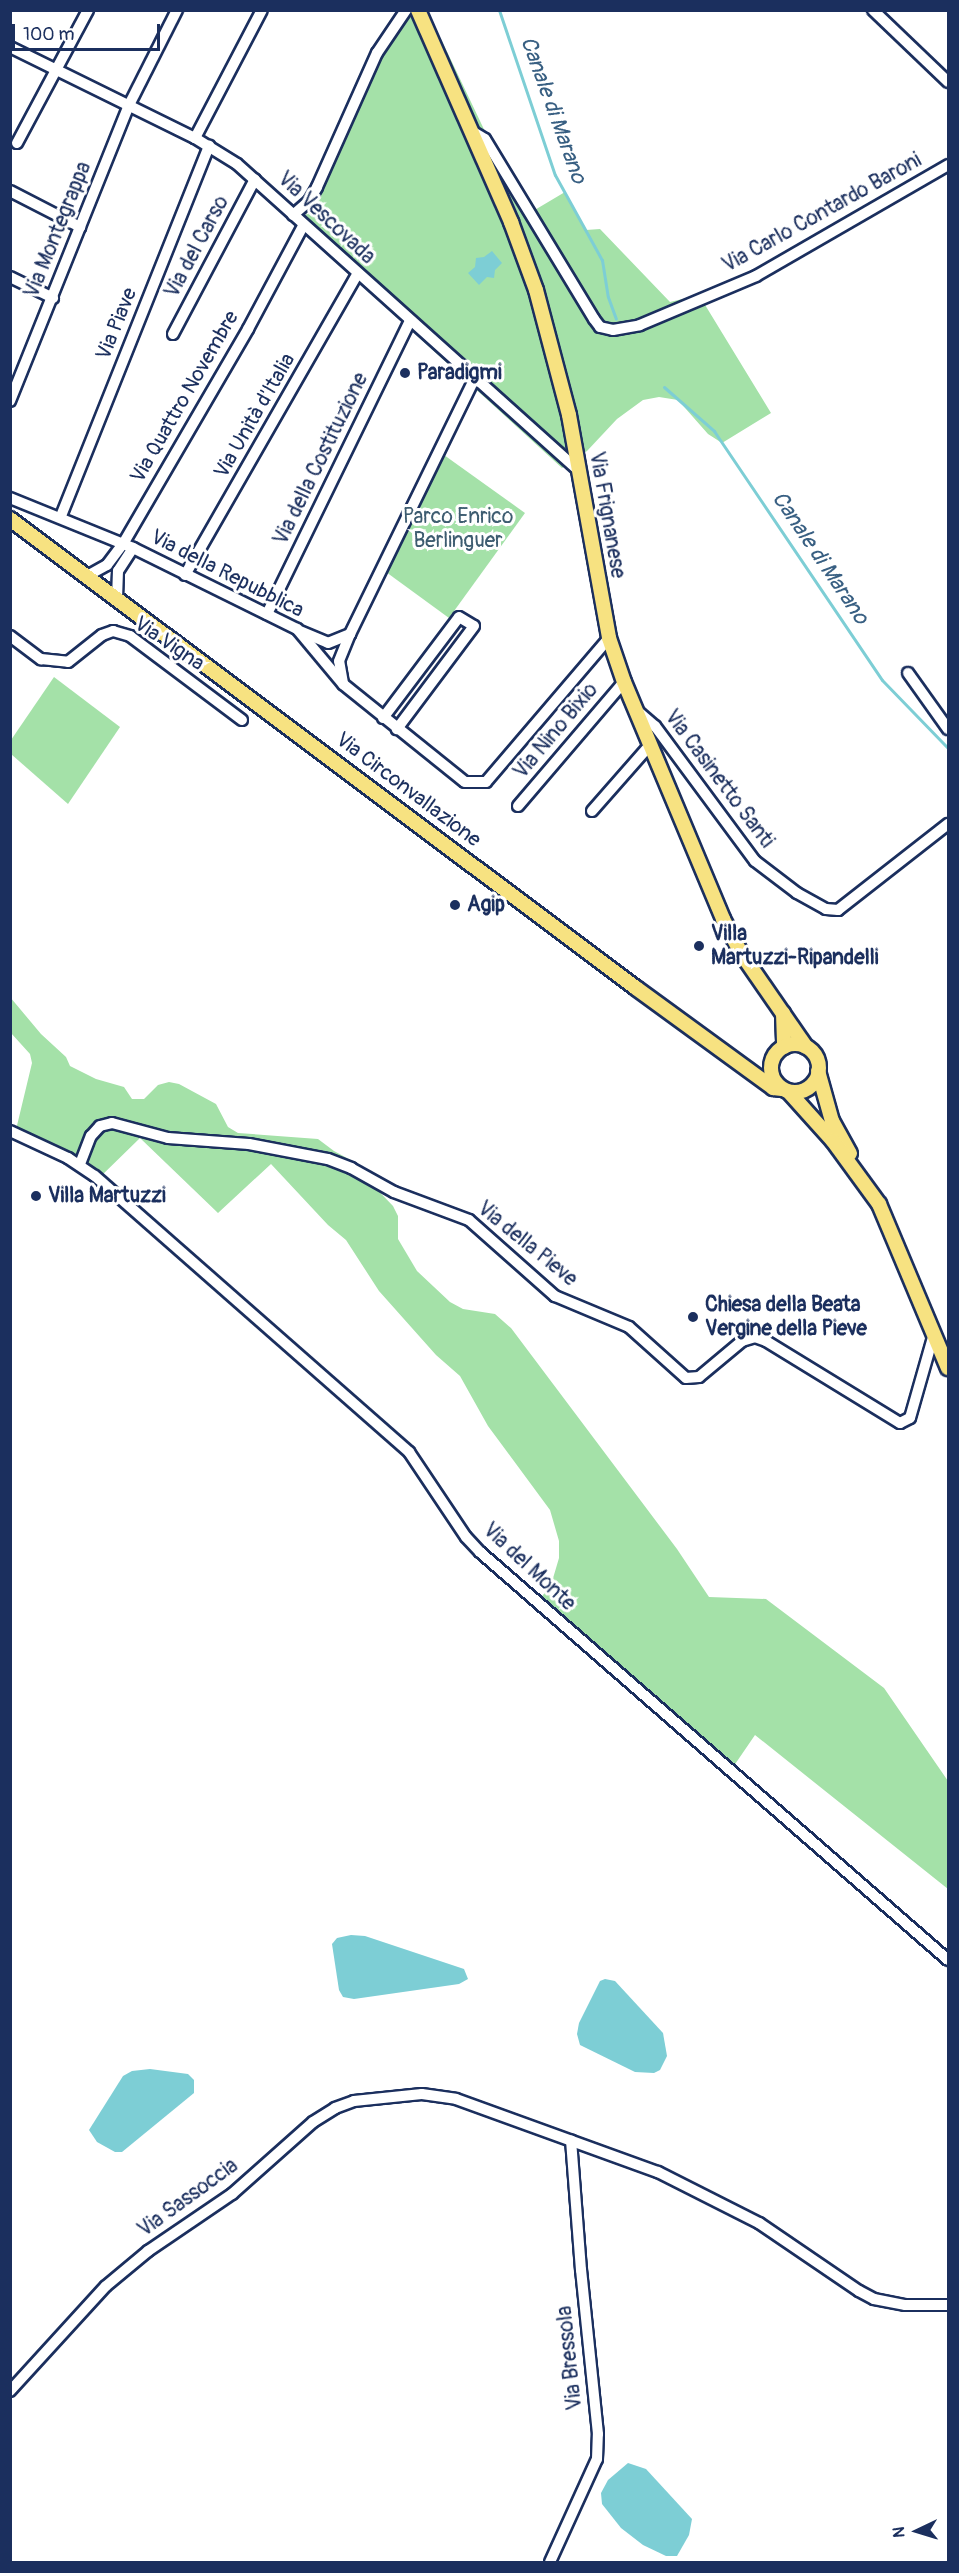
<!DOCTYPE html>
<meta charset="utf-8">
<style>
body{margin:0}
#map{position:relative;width:959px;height:2573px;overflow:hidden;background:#fff;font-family:Pangolin,sans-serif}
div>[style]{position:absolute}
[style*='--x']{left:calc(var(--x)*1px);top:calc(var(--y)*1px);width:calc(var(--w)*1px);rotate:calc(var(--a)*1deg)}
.green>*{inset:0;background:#a4e1a8}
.water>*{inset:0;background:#7dced5}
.stream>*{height:3px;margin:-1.5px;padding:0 1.5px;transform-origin:1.5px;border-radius:1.5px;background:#7dced5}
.roads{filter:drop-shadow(2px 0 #1b2f5e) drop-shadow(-2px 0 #1b2f5e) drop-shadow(0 2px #1b2f5e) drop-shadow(0 -2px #1b2f5e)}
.minor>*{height:10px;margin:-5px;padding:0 5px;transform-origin:5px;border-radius:5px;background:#fff}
.major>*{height:14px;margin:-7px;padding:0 7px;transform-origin:7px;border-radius:7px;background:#f7e281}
.major>.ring{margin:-7px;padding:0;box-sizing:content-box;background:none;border:14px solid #f7e281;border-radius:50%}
.dots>*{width:16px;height:16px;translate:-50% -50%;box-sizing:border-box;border:3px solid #fff;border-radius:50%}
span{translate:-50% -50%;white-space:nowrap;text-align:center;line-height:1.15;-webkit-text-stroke:6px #fff;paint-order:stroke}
.street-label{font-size:21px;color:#1b2f5e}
.poi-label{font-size:21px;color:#1b2f5e;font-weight:700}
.left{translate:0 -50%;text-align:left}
.park-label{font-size:21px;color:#3d5c70}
.water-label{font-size:22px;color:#385f82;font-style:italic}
.frame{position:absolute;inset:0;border:12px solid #1b2f5e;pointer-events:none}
.north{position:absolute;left:887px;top:2501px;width:60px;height:60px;-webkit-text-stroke:4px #fff;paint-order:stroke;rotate:266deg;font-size:16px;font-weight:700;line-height:24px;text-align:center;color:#1b2f5e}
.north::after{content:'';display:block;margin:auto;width:21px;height:27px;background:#1b2f5e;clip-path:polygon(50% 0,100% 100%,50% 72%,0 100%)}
.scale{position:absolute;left:12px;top:24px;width:148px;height:27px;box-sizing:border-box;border:3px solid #1b2f5e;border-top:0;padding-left:8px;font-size:18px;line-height:21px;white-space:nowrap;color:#1b2f5e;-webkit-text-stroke:4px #fff;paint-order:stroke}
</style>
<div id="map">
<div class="green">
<div style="clip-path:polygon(403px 11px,419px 11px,441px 39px,490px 142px,533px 211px,565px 192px,586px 230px,600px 229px,670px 302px,699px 295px,771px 413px,722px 443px,708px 434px,678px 400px,659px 397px,643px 400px,617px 419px,587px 451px,562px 468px,300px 229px,376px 47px,395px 17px)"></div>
<div style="clip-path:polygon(444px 455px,525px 513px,449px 618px,386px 572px)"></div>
<div style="clip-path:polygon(54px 677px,120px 727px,68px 804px,11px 754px,11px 740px)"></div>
<div style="clip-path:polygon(10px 997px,41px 1034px,66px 1057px,70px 1066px,96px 1079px,124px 1087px,132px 1099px,144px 1099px,158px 1085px,169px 1082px,179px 1084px,216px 1104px,228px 1127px,238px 1133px,318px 1139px,334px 1151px,358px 1164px,365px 1177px,393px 1206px,398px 1216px,398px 1239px,417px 1271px,450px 1302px,463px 1309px,495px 1314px,511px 1328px,677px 1549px,709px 1597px,766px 1599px,884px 1688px,948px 1781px,948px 1889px,755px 1735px,729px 1773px,539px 1600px,551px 1585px,559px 1558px,559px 1541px,550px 1510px,488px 1426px,460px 1376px,436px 1355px,379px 1291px,346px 1240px,328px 1225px,271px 1164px,218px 1213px,140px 1138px,96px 1181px,14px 1138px,32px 1063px,30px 1054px,11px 1033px)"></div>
</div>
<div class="water">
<div style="clip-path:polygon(492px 251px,502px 263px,495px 270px,494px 278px,487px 277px,479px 285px,468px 273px,475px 267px,476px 258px,484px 257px)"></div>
<div style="clip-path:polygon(351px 1935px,365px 1936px,464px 1969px,468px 1979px,459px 1984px,354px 1999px,343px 1997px,339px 1990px,332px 1944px,337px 1938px)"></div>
<div style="clip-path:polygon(605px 1979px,615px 1981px,663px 2033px,667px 2056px,660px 2070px,654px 2073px,635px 2072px,580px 2045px,577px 2034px,579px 2023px,600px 1981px)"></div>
<div style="clip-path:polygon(150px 2069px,188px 2074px,194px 2080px,194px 2093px,122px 2152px,115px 2152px,97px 2142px,89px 2130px,123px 2076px,132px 2071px)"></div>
<div style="clip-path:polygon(628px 2463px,646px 2469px,692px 2519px,689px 2535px,677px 2556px,666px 2556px,643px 2545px,621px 2528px,602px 2504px,601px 2493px,608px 2480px)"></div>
</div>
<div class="stream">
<div style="--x:499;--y:10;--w:174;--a:71.3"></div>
<div style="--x:555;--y:175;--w:97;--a:61.1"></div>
<div style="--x:602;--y:260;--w:37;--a:81"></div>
<div style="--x:608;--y:297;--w:23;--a:70"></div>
<div style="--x:664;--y:387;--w:67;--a:41.3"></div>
<div style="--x:714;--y:431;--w:300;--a:56"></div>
<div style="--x:882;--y:680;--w:95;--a:45.9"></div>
</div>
<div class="roads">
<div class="minor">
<div style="--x:873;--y:10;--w:104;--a:43.8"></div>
<div style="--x:10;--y:47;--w:206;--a:26.2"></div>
<div style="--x:195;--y:138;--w:49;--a:31.8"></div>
<div style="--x:237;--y:164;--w:460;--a:41.9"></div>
<div style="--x:470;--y:130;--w:17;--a:31"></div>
<div style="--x:485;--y:139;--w:210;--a:58.8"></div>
<div style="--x:594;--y:319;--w:10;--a:53"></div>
<div style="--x:600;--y:327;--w:13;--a:13"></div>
<div style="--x:613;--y:330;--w:27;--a:-10"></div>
<div style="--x:640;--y:325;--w:126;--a:-22.9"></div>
<div style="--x:756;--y:276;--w:222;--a:-30"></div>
<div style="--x:195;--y:138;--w:144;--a:-62.4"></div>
<div style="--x:17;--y:143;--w:151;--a:-61.9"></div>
<div style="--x:10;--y:191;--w:79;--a:27.2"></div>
<div style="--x:293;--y:215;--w:21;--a:-41"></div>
<div style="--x:309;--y:201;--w:16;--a:-60"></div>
<div style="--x:317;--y:187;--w:147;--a:-65.9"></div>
<div style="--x:377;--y:53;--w:52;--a:-56"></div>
<div style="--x:10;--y:277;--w:48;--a:26"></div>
<div style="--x:173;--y:334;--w:175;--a:-62.1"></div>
<div style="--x:10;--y:401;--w:317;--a:-68.1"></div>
<div style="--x:128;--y:107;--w:109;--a:-63.2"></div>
<div style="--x:10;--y:498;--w:133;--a:22.1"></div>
<div style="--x:133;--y:548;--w:183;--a:26.3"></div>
<div style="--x:297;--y:629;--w:72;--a:50.1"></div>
<div style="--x:343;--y:684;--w:156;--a:38.8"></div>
<div style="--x:465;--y:782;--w:21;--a:0"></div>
<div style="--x:486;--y:782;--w:189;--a:-49.5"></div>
<div style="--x:61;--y:516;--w:399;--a:-68.2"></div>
<div style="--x:185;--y:575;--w:346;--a:-60.2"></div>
<div style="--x:87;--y:576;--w:23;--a:-29"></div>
<div style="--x:107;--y:565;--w:26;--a:-53"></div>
<div style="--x:123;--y:544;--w:249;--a:-59.8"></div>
<div style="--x:248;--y:329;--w:117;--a:-61.9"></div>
<div style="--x:117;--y:599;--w:28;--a:-88"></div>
<div style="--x:118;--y:571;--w:27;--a:-57"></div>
<div style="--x:267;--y:614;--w:326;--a:-64"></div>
<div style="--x:300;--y:631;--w:30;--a:23"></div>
<div style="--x:328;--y:643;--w:24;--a:-22"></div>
<div style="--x:10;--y:636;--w:39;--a:37"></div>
<div style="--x:41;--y:659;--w:27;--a:6"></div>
<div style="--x:68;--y:662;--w:43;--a:-38.5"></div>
<div style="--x:102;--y:635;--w:12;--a:-20"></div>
<div style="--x:113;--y:631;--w:18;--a:16"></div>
<div style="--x:130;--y:636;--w:140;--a:36.9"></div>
<div style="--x:908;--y:673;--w:69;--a:54.5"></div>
<div style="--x:343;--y:683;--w:22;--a:-100"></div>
<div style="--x:339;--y:661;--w:29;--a:-68"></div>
<div style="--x:350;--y:634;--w:283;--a:-64"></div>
<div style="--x:634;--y:708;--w:28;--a:41"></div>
<div style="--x:655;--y:726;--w:168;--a:53.5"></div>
<div style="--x:755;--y:861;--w:53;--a:37.3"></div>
<div style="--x:797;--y:893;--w:33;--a:29"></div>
<div style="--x:826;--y:909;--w:12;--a:5"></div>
<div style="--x:838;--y:910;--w:140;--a:-38"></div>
<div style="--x:383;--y:718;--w:126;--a:-53"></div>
<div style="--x:459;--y:617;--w:17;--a:31"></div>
<div style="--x:474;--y:626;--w:129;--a:126.8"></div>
<div style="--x:518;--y:806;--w:163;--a:-49.5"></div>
<div style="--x:592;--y:811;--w:88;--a:-48.7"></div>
<div style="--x:10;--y:1131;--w:64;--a:25"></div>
<div style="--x:68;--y:1158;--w:32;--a:34"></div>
<div style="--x:95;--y:1176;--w:418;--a:41.3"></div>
<div style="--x:409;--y:1452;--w:102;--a:56.2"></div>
<div style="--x:466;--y:1537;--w:21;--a:47"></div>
<div style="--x:480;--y:1552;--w:621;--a:41.08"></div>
<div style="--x:80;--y:1164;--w:30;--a:-69"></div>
<div style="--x:91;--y:1136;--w:13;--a:-48"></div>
<div style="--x:100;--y:1126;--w:12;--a:-14"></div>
<div style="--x:112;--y:1123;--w:58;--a:15"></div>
<div style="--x:168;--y:1138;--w:81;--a:4.2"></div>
<div style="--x:249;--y:1144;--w:80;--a:10.8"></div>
<div style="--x:328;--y:1159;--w:25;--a:21"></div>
<div style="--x:351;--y:1168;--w:49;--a:29.2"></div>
<div style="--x:394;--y:1192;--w:80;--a:20.5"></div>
<div style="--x:469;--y:1220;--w:115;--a:41.5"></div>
<div style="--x:555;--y:1296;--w:80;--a:22.7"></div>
<div style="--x:629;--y:1327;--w:76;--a:41.8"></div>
<div style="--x:686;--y:1378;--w:13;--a:-4"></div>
<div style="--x:699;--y:1377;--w:56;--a:-39.9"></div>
<div style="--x:742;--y:1341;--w:14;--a:-17"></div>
<div style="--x:755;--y:1337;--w:12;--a:20"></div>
<div style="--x:766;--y:1341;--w:157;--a:31.5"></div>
<div style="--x:900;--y:1423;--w:11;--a:-27"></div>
<div style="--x:910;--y:1418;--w:87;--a:-74.1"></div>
<div style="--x:10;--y:2391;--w:142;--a:-47.6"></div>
<div style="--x:106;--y:2286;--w:55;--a:-39.8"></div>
<div style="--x:148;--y:2251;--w:102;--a:-34.2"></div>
<div style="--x:232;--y:2194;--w:108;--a:-41.6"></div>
<div style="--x:313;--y:2122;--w:26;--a:-32"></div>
<div style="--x:335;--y:2108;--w:20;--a:-20"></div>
<div style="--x:354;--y:2101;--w:68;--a:-5.9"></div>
<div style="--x:422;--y:2094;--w:34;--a:8"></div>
<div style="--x:456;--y:2099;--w:215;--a:19.9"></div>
<div style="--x:658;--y:2172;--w:113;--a:26.8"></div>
<div style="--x:759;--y:2223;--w:121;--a:34.2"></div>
<div style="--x:859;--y:2291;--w:17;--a:28"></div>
<div style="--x:874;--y:2299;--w:32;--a:11"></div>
<div style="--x:905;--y:2305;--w:43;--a:0"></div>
<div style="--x:550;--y:2562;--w:113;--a:-65.5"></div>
<div style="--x:597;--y:2459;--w:25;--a:-88"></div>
<div style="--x:598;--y:2434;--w:165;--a:-95.9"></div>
<div style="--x:581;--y:2270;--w:130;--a:-94.4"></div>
</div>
<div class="major">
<div style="--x:418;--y:10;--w:232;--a:66.3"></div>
<div style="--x:511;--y:222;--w:72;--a:69.8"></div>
<div style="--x:536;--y:290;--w:129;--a:75.2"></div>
<div style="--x:569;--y:415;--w:227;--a:79.8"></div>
<div style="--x:609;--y:638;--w:46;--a:71.2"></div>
<div style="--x:624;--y:682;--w:257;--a:67.3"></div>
<div style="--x:723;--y:919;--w:38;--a:62"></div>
<div style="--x:741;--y:953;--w:114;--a:55.3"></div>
<div style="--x:10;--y:519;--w:782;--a:36.84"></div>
<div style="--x:636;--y:988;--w:170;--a:36.1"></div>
<div style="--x:773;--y:1088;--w:9;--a:6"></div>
<div style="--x:783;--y:1013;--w:34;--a:88"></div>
<div class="ring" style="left:771px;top:1044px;width:34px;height:34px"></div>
<div style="--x:818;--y:1071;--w:52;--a:74.4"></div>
<div style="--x:832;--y:1121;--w:37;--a:61"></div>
<div style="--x:789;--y:1092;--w:66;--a:48.1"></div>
<div style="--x:833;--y:1141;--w:78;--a:53.9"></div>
<div style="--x:879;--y:1204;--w:178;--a:67.2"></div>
</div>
</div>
<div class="dots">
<div style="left:405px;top:373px;background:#1b2f5e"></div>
<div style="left:455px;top:905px;background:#1b2f5e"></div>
<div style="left:699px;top:946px;background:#1b2f5e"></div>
<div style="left:36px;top:1196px;background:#1b2f5e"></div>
<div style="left:693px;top:1317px;background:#1b2f5e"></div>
</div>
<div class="street-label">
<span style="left:822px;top:213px;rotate:-29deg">Via Carlo Contardo Baroni</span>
<span style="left:326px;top:218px;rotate:43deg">Via Vescovada</span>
<span style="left:58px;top:230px;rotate:-68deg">Via Montegrappa</span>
<span style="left:197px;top:247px;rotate:-62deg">Via del Carso</span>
<span style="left:117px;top:324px;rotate:-68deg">Via Piave</span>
<span style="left:185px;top:397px;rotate:-60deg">Via Quattro Novembre</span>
<span style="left:255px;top:416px;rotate:-60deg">Via Unità d'Italia</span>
<span style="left:321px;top:459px;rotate:-64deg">Via della Costituzione</span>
<span style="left:607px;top:515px;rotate:80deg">Via Frignanese</span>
<span style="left:227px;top:574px;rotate:27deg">Via della Repubblica</span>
<span style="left:169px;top:644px;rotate:34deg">Via Vigna</span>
<span style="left:556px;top:731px;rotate:-50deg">Via Nino Bixio</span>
<span style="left:719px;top:779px;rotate:53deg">Via Casinetto Santi</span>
<span style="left:408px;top:790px;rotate:37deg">Via Circonvallazione</span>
<span style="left:527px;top:1244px;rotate:39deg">Via della Pieve</span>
<span style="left:529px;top:1567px;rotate:43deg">Via del Monte</span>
<span style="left:188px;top:2198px;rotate:-36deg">Via Sassoccia</span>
<span style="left:570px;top:2358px;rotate:-96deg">Via Bressola</span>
</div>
<div class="poi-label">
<span class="left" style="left:417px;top:373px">Paradigmi</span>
<span class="left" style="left:467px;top:905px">Agip</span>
<span class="left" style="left:711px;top:946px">Villa<br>Martuzzi-Ripandelli</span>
<span class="left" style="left:48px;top:1196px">Villa Martuzzi</span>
<span class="left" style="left:705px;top:1317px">Chiesa della Beata<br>Vergine della Pieve</span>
</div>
<div class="park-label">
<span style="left:458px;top:529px">Parco Enrico<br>Berlinguer</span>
</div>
<div class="water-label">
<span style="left:553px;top:110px;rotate:70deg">Canale di Marano</span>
<span style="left:820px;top:558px;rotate:56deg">Canale di Marano</span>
</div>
<div class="frame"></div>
<div class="north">N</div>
<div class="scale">100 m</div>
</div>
